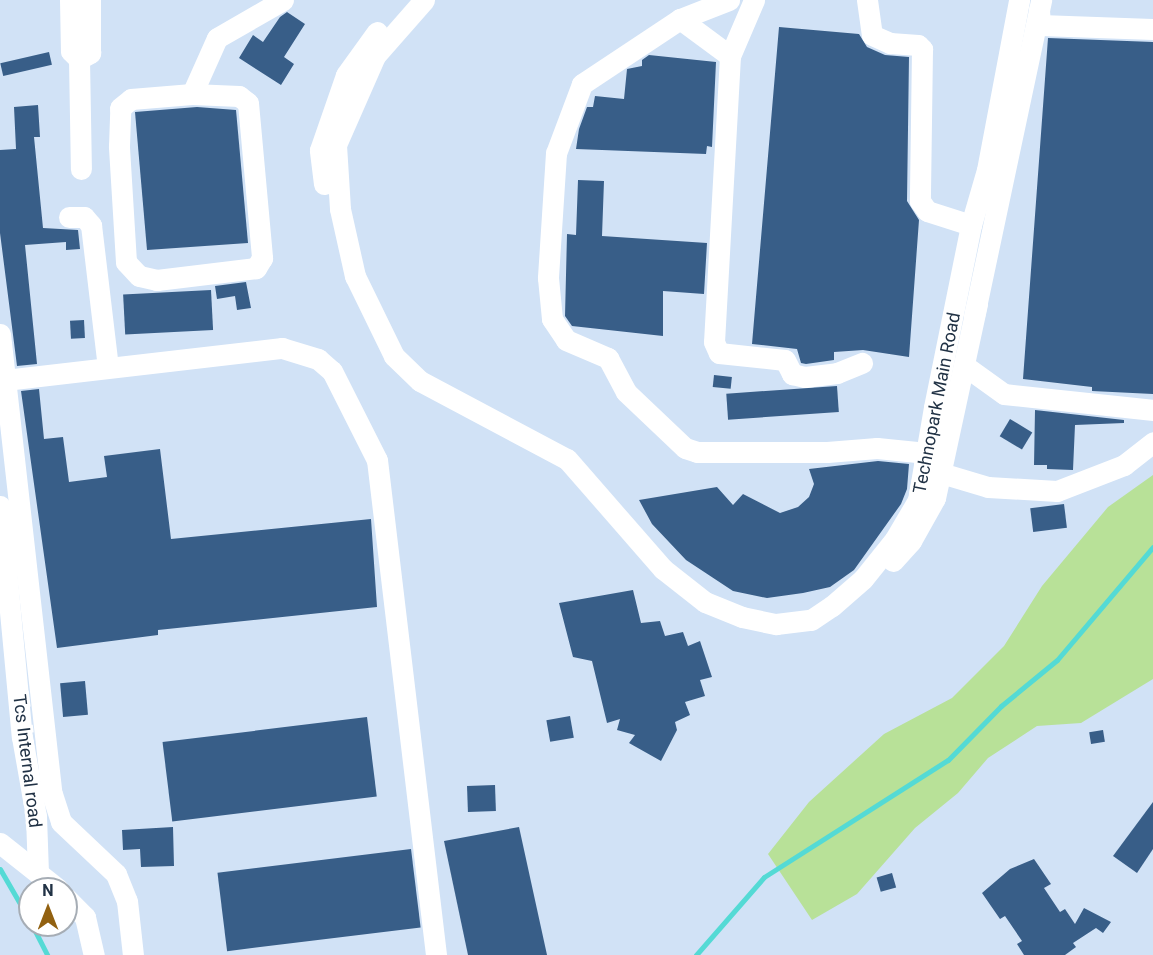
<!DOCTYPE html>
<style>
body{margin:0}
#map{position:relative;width:1153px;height:955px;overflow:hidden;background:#d1e2f6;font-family:Roboto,sans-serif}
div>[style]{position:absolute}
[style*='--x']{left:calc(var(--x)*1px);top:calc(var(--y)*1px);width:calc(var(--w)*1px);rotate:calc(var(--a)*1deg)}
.green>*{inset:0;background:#b8e198}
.stream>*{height:5px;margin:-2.5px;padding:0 2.5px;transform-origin:2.5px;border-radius:2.5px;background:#54dad5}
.building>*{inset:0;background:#385e88;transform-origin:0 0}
.minor>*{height:21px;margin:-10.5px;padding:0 10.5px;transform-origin:10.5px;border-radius:10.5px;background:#fff}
span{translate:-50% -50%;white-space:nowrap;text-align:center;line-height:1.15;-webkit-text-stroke:6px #fff;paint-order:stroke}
.street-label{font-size:18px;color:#213245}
.north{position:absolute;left:18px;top:877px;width:60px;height:60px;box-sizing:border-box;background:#fff;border:2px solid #a6adb5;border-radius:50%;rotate:0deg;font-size:16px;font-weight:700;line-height:24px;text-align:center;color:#213245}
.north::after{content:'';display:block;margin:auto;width:21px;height:27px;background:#926111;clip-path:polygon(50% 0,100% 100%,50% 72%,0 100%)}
</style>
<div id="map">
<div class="green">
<div style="clip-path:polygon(1153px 475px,1153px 679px,1081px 723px,1037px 726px,988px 758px,958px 793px,915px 828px,857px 894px,812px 920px,768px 854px,809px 802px,884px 734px,952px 698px,1004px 646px,1042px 586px,1108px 507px)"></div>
</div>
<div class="stream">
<div style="--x:0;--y:869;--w:60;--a:60"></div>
<div style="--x:32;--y:925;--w:34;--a:63"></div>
<div style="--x:696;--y:955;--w:103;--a:-48.9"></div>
<div style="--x:764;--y:877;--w:218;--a:-32.5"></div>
<div style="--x:948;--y:760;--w:76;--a:-45.5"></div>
<div style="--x:1001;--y:706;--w:72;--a:-39.4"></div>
<div style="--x:1057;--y:660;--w:148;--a:-49.7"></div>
</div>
<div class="building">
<div style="clip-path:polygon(287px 12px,305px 24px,284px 57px,294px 64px,281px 85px,239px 58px,253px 35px,263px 42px,280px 17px)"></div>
<div style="clip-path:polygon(779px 27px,859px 34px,867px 47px,885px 55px,909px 57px,907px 201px,919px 220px,909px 357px,863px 350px,834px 352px,834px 360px,806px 364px,801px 363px,797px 349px,752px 344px)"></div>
<div style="clip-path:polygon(1048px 38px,1153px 42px,1153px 394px,1092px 391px,1092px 387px,1023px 379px)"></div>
<div style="left:49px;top:52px;width:13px;height:50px;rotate:77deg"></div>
<div style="clip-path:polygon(649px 55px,716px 62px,712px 147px,707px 146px,706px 154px,576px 149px,579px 129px,587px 107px,593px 107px,595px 96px,624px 99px,627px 69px,642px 66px,642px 60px)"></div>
<div style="clip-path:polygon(38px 105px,40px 137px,34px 137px,43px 228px,78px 230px,80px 249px,66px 250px,66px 242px,25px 245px,37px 364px,17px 366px,0 233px,0 150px,16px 149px,14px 107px)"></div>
<div style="clip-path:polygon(197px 107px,236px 110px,248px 243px,147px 250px,135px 112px)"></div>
<div style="clip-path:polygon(578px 180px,604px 181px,602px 236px,707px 243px,704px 294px,663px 291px,663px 336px,572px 326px,565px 316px,567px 234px,576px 235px)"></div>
<div style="clip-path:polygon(246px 282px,251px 308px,237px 310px,235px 296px,217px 299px,215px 286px)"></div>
<div style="left:211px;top:290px;width:40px;height:88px;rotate:87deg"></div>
<div style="left:84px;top:320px;width:18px;height:14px;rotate:87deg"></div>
<div style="left:714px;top:375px;width:18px;height:12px;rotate:6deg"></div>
<div style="left:837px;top:386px;width:26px;height:111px;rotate:86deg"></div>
<div style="clip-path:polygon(39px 389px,44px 439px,63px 437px,69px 482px,107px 477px,104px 456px,160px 449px,171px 539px,371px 519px,377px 607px,158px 630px,158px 635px,57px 648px,21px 391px)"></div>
<div style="clip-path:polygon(1035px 410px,1124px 420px,1124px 423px,1075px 425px,1073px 470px,1047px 469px,1047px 465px,1034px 465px)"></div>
<div style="left:1010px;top:419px;width:26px;height:20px;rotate:31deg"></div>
<div style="clip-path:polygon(878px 461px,909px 464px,907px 489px,901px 504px,854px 570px,830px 587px,803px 593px,767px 598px,733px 591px,686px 560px,652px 524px,639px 500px,717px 487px,733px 505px,743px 494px,780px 513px,798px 507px,809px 497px,814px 484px,809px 469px)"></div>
<div style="left:1064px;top:504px;width:24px;height:34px;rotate:83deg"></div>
<div style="clip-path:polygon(633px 590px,641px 623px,660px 621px,665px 636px,683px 632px,688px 646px,700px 641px,712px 677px,700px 680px,705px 696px,685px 702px,690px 715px,675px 722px,677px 730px,661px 761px,629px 743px,635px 735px,617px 730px,620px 719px,607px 723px,592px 661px,573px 657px,559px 603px)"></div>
<div style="left:85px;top:681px;width:34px;height:25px;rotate:85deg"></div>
<div style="left:570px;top:716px;width:22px;height:24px;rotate:80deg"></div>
<div style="left:367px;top:717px;width:80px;height:206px;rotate:83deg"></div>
<div style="left:1103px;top:730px;width:12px;height:14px;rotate:81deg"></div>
<div style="left:495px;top:785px;width:26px;height:28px;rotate:88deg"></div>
<div style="clip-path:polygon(1153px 802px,1153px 849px,1137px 873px,1113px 856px)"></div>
<div style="clip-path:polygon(173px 827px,174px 866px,141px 867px,140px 849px,123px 850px,122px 830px)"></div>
<div style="clip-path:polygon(519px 827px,547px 955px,468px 955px,444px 841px)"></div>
<div style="left:411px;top:849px;width:79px;height:195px;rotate:83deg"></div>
<div style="clip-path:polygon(1034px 859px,1051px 884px,1044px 888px,1060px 912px,1065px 909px,1075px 924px,1084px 908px,1111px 922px,1103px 933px,1096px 928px,1073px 943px,1076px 947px,1065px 955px,1024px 955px,1017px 944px,1022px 941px,1005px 916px,1000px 919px,982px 893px,1010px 869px)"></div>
<div style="left:892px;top:873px;width:15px;height:16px;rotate:74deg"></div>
</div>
<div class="minor">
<div style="--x:70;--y:0;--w:51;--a:88.9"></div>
<div style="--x:71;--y:51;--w:11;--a:45"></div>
<div style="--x:79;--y:59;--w:13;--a:-29"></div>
<div style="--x:90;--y:53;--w:53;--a:-90"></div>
<div style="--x:424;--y:0;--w:74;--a:131.2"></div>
<div style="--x:375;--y:56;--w:97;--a:113.7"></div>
<div style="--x:336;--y:145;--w:64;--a:86.4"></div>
<div style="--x:340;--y:209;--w:69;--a:77.4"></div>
<div style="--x:355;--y:276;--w:89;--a:64"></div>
<div style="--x:394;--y:356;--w:36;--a:44"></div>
<div style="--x:420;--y:381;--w:166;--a:28"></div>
<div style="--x:567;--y:459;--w:146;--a:48.9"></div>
<div style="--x:663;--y:569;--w:53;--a:38.2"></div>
<div style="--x:705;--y:602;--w:40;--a:22"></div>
<div style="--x:742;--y:617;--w:35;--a:12"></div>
<div style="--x:776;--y:624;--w:35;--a:-7"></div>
<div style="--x:811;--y:620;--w:25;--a:-34"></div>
<div style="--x:832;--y:606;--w:41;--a:-41.1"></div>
<div style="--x:863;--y:579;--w:51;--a:-51.3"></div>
<div style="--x:895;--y:539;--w:45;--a:-59.5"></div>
<div style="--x:918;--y:500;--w:94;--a:-80.2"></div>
<div style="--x:934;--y:407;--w:186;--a:-78.5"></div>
<div style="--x:971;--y:225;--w:57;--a:-73.8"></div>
<div style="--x:987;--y:170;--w:173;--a:-79.3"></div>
<div style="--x:729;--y:0;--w:53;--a:158.8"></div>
<div style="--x:680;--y:19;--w:118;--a:146.4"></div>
<div style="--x:582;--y:84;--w:74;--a:110.6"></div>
<div style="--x:556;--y:153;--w:125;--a:93.7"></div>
<div style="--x:548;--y:278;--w:41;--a:84.4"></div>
<div style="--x:552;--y:319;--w:25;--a:56"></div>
<div style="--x:566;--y:340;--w:46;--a:23.2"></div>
<div style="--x:608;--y:358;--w:38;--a:62"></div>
<div style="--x:626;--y:392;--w:81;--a:43.5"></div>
<div style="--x:685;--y:448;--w:13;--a:18"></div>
<div style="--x:697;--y:452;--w:130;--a:0"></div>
<div style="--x:827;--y:452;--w:50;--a:-4.6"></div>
<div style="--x:877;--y:448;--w:50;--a:5.7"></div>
<div style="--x:754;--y:0;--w:61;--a:113.2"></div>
<div style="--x:730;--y:56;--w:286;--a:93.2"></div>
<div style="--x:714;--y:342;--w:12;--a:66"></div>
<div style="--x:719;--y:353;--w:66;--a:6.1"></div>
<div style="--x:785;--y:360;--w:16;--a:63"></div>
<div style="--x:792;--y:374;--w:13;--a:13"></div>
<div style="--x:805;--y:377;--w:32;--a:-7"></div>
<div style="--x:837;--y:373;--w:27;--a:-22"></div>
<div style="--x:867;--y:0;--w:35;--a:82"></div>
<div style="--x:872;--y:35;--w:20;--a:24"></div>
<div style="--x:890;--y:43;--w:28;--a:4"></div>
<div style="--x:918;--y:45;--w:6;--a:45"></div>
<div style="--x:922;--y:49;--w:152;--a:90.8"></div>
<div style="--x:920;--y:201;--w:12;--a:55"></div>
<div style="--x:927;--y:211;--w:46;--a:17.7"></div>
<div style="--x:1039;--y:10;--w:15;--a:86"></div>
<div style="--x:1040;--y:25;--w:113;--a:2"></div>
<div style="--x:680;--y:19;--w:62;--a:36.5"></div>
<div style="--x:79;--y:59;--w:110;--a:89"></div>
<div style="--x:192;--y:94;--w:47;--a:2.4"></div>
<div style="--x:239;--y:96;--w:11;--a:38"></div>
<div style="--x:248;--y:103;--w:156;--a:84.8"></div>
<div style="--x:262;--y:258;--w:12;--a:121"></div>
<div style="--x:256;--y:268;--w:100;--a:173.1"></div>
<div style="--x:157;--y:280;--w:18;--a:-167"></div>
<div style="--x:139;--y:276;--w:19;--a:-133"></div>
<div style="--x:126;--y:262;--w:116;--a:-93.5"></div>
<div style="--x:119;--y:146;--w:38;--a:-88"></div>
<div style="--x:120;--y:108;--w:14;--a:-39"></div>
<div style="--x:131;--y:99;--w:61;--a:-4.7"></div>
<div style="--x:192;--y:94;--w:61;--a:-65.9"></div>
<div style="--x:217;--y:38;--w:76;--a:-29.9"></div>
<div style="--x:324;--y:184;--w:34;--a:-97"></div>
<div style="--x:320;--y:150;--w:79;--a:-70.9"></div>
<div style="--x:346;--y:75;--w:53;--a:-54.2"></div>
<div style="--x:69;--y:217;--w:15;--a:0"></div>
<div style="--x:84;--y:217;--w:11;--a:49"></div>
<div style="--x:91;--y:225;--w:143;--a:83.2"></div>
<div style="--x:974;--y:316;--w:323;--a:-78"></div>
<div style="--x:0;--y:334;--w:463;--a:83.6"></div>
<div style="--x:52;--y:794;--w:29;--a:72"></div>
<div style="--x:61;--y:822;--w:76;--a:43.4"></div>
<div style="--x:116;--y:874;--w:29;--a:68"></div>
<div style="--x:127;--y:901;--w:54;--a:83.7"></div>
<div style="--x:965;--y:366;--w:48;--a:35.7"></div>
<div style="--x:1004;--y:394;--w:150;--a:6.1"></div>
<div style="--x:5;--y:380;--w:279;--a:-6.6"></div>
<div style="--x:282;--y:348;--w:38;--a:17"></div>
<div style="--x:318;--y:359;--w:18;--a:41"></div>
<div style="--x:332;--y:371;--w:100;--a:63.2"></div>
<div style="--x:377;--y:460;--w:499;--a:83.2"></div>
<div style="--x:941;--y:473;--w:49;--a:16.6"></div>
<div style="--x:988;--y:487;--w:69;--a:3.3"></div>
<div style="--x:1057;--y:491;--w:72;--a:-21.2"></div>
<div style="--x:1124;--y:465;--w:37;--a:-38"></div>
<div style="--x:0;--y:506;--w:232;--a:84.6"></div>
<div style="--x:22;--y:737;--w:80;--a:80"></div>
<div style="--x:36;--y:816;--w:57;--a:88"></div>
<div style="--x:893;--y:561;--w:27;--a:-48"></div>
<div style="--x:911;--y:541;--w:49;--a:-60.8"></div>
<div style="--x:935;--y:498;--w:199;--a:-77.8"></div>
<div style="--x:0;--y:843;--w:74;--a:38.4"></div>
<div style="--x:66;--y:898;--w:27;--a:45"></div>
<div style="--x:85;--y:917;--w:39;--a:77"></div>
</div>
<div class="street-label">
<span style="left:937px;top:403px;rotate:-79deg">Technopark Main Road</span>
<span style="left:27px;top:761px;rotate:83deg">Tcs Internal road</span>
</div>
<div class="north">N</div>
</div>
